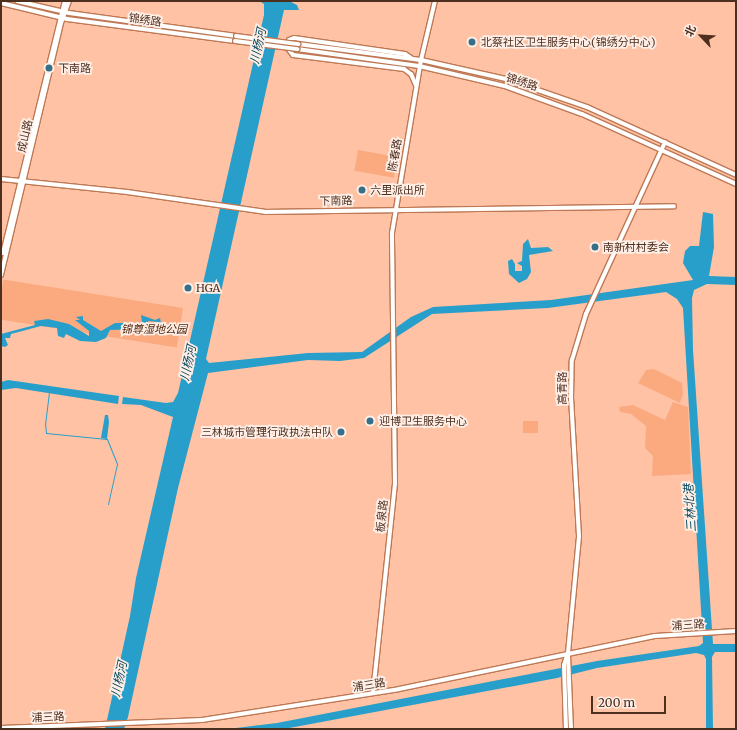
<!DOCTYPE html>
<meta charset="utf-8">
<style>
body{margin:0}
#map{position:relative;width:737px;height:730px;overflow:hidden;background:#ffc2a4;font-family:Merriweather,"Noto Sans SC",serif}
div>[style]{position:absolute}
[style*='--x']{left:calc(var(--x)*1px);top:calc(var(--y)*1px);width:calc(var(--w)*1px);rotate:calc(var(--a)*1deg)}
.green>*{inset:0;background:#fbaa80;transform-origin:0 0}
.water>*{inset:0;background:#289fca}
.stream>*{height:1px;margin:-0.5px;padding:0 0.5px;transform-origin:0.5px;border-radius:0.5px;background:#289fca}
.roads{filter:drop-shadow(1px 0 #be7854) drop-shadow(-1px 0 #be7854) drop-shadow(0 1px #be7854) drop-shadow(0 -1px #be7854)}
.secondary>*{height:4px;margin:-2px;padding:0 2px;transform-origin:2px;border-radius:2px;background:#fff}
.bridges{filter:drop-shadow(1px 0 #be7854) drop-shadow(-1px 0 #be7854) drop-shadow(0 1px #be7854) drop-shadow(0 -1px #be7854)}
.secondary-bridge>*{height:4px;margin:-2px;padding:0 2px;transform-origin:2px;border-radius:2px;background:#fff}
.dots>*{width:11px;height:11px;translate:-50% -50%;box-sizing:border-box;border:2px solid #ffefe7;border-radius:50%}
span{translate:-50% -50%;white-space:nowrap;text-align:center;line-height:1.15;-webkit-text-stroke:3.5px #ffefe7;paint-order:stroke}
.street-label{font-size:11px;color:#4d2f20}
.poi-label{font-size:11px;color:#4d2f20}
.left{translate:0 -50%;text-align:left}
.right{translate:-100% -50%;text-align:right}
.park-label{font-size:11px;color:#50270f;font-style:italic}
.water-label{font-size:12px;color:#04475d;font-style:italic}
.frame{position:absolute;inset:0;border:2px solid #4d2f20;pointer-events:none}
.north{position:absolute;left:681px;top:16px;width:40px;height:40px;-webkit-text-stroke:3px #ffefe7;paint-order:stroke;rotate:295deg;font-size:11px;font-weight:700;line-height:16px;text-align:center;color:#4d2f20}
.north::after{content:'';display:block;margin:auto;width:14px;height:18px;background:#4d2f20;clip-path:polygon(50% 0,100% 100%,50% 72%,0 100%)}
.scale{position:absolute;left:591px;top:696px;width:75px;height:18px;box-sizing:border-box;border:2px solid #4d2f20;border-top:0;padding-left:5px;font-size:12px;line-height:14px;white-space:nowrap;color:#4d2f20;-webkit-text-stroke:3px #ffefe7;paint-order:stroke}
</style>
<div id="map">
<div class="green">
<div style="left:358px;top:150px;width:40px;height:21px;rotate:10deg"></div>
<div style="left:183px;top:308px;width:40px;height:182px;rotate:99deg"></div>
<div style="clip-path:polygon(654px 369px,682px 383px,683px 394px,680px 403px,638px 383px,646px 370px)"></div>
<div style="clip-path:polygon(673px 402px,688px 407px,691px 474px,652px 476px,653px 456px,645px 448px,646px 426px,631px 414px,620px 412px,619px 407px,633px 405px,665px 420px)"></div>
<div style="left:523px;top:421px;width:15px;height:12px"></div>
</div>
<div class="water">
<div style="clip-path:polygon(259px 1px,289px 1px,297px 5px,299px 10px,284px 10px,206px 359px,209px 363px,308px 353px,362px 352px,411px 317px,433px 307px,551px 300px,693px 280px,683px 263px,685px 251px,690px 246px,699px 246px,703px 212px,713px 214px,714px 247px,709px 276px,736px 277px,736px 285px,707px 284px,694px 290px,692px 298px,693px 350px,713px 644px,736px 644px,736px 652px,715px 652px,712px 657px,713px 729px,706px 729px,706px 659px,704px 655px,696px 653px,597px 668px,557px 678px,284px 729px,228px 729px,277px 723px,597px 661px,699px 646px,703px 643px,683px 308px,677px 299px,666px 292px,548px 308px,432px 314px,364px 358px,340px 361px,308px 360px,208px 373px,178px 488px,128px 717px,124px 729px,105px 729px,130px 616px,136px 578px,173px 417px,141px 405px,122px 404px,123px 397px,166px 403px,173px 402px,178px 393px,264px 15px,264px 4px)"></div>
<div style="clip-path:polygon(528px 239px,531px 248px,548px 247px,553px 251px,529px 255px,531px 272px,527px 279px,519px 283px,509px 274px,508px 261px,512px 259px,515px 264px,515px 271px,522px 271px,522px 266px,517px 263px,522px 261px,523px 244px)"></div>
<div style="clip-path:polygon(141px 315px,155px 320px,160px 318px,161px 323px,176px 341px,163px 326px,159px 325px,159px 322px,148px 321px,148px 329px,110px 330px,106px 338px,96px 342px,80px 341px,66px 334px,64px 338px,58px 336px,57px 328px,41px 326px,11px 334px,10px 338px,5px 338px,8px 345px,5px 347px,1px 346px,1px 334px,35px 325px,34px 321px,48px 319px,69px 324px,89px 336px,89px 331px,75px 320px,80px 320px,76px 317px,83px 316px,83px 320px,101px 331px,115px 323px,142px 323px)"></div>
<div style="clip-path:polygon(8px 380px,119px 396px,118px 404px,16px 388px,1px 390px,1px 382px)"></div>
<div style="clip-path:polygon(105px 415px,108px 415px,109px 422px,107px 439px,101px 438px)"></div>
</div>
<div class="stream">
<div style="--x:49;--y:392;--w:31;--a:97"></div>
<div style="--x:45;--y:423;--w:10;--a:84"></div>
<div style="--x:46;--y:433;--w:61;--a:5.6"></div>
<div style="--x:107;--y:439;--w:27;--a:68"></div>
<div style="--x:117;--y:464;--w:41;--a:102.7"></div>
</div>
<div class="roads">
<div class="secondary">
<div style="--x:17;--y:1;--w:53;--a:13"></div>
<div style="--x:69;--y:13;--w:169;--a:7.8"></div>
<div style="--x:1;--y:3;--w:68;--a:13.6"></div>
<div style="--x:67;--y:19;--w:169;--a:7.5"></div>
<div style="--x:298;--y:44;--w:124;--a:7.4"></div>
<div style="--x:421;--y:60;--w:87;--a:12.6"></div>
<div style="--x:506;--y:79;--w:86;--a:19.1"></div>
<div style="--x:587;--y:107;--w:164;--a:24.5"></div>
<div style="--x:297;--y:49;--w:123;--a:7.9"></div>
<div style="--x:419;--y:66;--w:88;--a:13.1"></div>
<div style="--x:505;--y:86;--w:82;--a:20"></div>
<div style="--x:582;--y:114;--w:169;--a:24.4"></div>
<div style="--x:411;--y:58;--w:7;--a:-146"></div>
<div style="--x:405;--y:54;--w:112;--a:-171.8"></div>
<div style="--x:294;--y:38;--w:5;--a:158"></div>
<div style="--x:289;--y:40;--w:7;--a:106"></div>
<div style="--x:287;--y:47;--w:10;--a:53"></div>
<div style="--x:293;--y:55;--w:112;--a:7.2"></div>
<div style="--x:404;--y:69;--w:9;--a:36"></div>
<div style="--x:411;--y:74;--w:12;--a:66"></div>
<div style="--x:1;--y:179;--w:127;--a:5.9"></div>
<div style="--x:127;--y:192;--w:139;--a:8.2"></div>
<div style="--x:265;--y:212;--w:409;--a:-0.8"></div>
<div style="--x:3;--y:253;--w:260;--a:-76.2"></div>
<div style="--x:1;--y:275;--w:259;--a:-76.6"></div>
<div style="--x:61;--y:23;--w:23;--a:-70"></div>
<div style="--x:568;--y:655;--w:74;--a:87.7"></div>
<div style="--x:373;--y:693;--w:210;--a:-84"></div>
<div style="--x:395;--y:484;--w:251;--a:-90.7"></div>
<div style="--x:392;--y:233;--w:175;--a:-80.5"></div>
<div style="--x:421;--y:60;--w:61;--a:-76.7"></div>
<div style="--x:1;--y:728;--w:201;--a:-2.3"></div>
<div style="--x:202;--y:720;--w:199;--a:-8.9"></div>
<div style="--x:399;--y:689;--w:261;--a:-11.7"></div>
<div style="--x:655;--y:636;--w:81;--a:-3.5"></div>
<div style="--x:566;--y:729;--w:64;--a:-91.8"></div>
<div style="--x:564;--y:665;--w:13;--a:-72"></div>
<div style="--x:568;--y:653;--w:118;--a:-84.6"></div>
<div style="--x:579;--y:536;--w:137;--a:-93.3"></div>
<div style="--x:571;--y:399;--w:39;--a:-89"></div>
<div style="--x:572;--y:360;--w:48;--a:-73.1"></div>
<div style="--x:586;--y:314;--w:189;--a:-65.3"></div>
</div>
</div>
<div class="bridges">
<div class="secondary-bridge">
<div style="--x:236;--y:36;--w:63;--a:7.4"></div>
<div style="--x:235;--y:41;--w:63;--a:7.4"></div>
</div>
</div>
<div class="dots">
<div style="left:472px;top:42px;background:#357088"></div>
<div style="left:49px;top:68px;background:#357088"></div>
<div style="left:362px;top:190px;background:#357088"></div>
<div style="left:595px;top:247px;background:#357088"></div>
<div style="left:188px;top:288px;background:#357088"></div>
<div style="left:370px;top:421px;background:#357088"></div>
<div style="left:341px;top:432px;background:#357088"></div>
</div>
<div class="street-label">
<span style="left:145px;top:20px;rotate:8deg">锦绣路</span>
<span style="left:522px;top:82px;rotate:18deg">锦绣路</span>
<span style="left:25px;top:136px;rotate:-77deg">成山路</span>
<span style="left:395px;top:155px;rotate:-80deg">陈春路</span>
<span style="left:336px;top:201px;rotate:-1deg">下南路</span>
<span style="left:562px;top:388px;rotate:-90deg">高青路</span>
<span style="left:382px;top:516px;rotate:-84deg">板泉路</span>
<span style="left:688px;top:625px;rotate:-4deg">浦三路</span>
<span style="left:369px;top:685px;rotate:-9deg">浦三路</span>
<span style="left:48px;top:717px;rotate:-3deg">浦三路</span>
</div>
<div class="poi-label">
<span class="left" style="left:481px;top:42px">北蔡社区卫生服务中心(锦绣分中心)</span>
<span class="left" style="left:58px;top:68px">下南路</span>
<span class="left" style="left:370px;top:190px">六里派出所</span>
<span class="left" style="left:603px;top:247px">南新村村委会</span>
<span class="left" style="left:196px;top:288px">HGA</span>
<span class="left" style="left:379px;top:421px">迎博卫生服务中心</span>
<span class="right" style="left:333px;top:432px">三林城市管理行政执法中队</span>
</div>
<div class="park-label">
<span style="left:154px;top:329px">锦尊湿地公园</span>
</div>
<div class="water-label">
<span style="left:258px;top:46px;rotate:-78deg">川杨河</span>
<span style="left:188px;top:363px;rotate:-78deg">川杨河</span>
<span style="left:690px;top:508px;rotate:-94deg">三林北港</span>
<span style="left:119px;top:679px;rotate:-78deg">川杨河</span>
</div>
<div class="frame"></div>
<div class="north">北</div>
<div class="scale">200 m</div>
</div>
